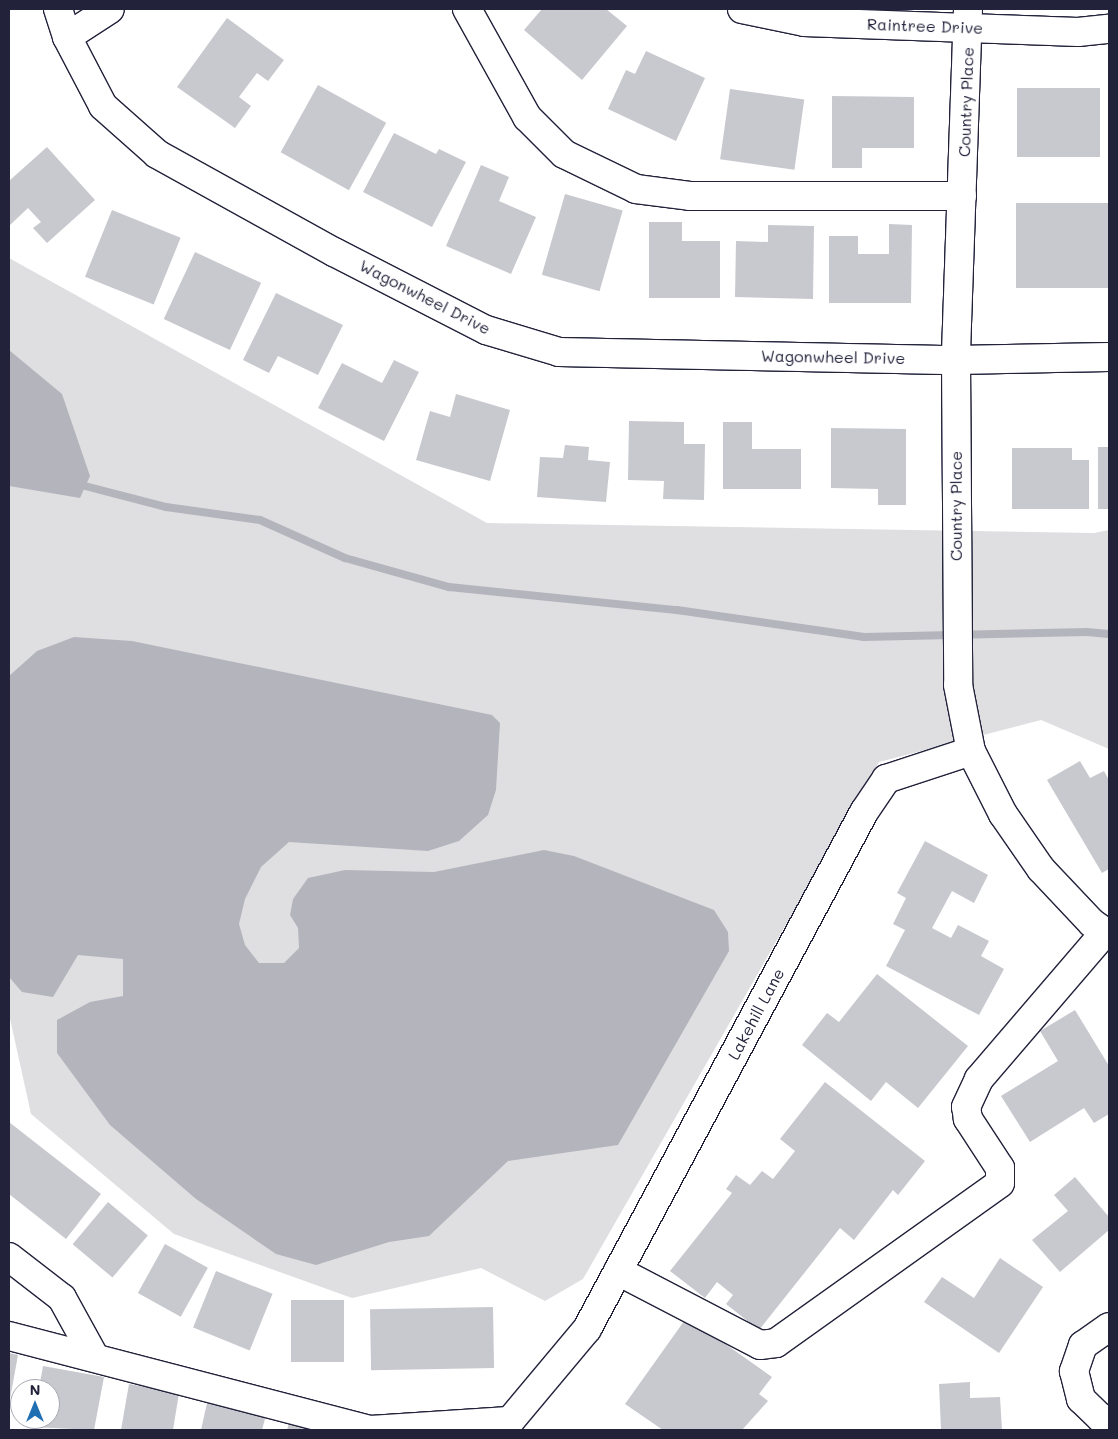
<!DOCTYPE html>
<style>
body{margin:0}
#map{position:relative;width:1118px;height:1439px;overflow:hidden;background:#fff;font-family:Mali,sans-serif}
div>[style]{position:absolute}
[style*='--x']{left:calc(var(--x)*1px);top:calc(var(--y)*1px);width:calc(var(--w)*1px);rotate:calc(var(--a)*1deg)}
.green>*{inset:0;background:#dfdfe2}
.water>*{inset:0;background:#b4b4bc}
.stream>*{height:8px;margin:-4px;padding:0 4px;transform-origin:4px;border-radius:4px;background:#b4b4bc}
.building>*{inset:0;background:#c8c8cf;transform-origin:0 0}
.roads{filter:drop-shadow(1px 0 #22223b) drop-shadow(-1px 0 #22223b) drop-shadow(0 1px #22223b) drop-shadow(0 -1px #22223b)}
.minor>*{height:28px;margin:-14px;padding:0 14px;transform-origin:14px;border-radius:14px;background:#fff}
span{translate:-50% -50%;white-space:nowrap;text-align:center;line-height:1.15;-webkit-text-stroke:4.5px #fff;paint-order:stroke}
.street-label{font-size:16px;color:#22223b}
.frame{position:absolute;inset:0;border:10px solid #22223b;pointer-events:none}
.north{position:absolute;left:10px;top:1379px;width:50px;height:50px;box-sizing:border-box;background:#fff;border:1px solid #a7a7b1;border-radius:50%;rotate:0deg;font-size:14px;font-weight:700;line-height:20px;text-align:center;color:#22223b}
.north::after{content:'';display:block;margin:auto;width:18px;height:22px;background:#1f6fb2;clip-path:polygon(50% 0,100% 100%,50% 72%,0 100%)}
</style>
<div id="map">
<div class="green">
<div style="clip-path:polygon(9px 258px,487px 523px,1094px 533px,1109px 530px,1109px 749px,1041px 720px,879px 762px,583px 1279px,545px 1301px,481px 1268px,352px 1298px,174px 1234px,31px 1114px,9px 1014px)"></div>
</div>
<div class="water">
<div style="clip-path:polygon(9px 350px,62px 394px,90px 476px,80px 498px,9px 486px)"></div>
<div style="clip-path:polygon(74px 637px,132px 641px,492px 715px,500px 723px,496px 790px,488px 815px,459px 841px,428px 851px,289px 842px,261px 867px,245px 899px,239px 924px,245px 945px,259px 963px,284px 963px,299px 948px,298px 928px,290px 915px,293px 899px,308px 878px,345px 870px,434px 872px,544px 850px,574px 856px,714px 910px,728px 932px,729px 951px,618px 1145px,508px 1161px,429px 1236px,389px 1242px,316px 1265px,276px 1254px,196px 1199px,110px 1125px,57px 1053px,57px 1020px,90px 1002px,123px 996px,123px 959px,78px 955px,53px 997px,22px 992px,9px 977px,9px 676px,37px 651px)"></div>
</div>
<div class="stream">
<div style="--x:85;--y:486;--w:84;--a:14.5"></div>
<div style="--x:166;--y:507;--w:95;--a:7.9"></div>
<div style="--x:260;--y:520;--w:93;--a:24.1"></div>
<div style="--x:345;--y:558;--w:108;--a:15.6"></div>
<div style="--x:449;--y:587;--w:229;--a:5.8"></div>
<div style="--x:677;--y:610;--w:189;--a:8.2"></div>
<div style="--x:864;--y:637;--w:223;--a:-1.3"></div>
<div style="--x:1087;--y:632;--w:22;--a:5"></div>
</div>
<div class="building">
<div style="clip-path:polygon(542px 9px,606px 9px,627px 26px,582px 80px,524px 30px)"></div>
<div style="clip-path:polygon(227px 18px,284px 60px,268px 81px,257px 73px,239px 97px,251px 106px,235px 128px,177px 87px)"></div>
<div style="clip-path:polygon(646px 51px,705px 78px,676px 141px,608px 109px,626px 70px,635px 74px)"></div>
<div style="left:318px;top:85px;width:78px;height:77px;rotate:29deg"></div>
<div style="left:1017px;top:88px;width:83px;height:69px"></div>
<div style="left:730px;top:89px;width:75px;height:71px;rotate:8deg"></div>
<div style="clip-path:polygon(832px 96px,914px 97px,914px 148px,862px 148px,862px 168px,832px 168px)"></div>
<div style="clip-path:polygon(394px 133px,436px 154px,439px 149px,466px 162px,432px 227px,363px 192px)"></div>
<div style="clip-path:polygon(47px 147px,95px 200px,47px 243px,33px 228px,41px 222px,28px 208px,9px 226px,9px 181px)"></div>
<div style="clip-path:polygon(481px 165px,509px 177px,499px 201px,536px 217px,511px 274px,446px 246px)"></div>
<div style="left:565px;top:194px;width:60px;height:84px;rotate:16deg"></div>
<div style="left:1016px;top:203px;width:93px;height:85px"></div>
<div style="left:112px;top:210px;width:74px;height:72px;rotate:22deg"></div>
<div style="clip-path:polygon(649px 222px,682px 222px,682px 241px,720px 241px,720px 298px,649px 298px)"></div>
<div style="clip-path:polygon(889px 224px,912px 225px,911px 303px,829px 303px,829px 236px,858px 236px,858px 254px,889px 254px)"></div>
<div style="clip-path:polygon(768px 225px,814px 226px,813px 299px,735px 297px,736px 241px,768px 242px)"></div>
<div style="left:195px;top:252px;width:73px;height:74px;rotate:25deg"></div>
<div style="clip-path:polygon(276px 293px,343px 325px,318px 375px,278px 356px,269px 373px,243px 360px)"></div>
<div style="clip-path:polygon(394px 360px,419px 372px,384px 441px,318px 408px,342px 363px,382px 383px)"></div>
<div style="clip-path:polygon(456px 394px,510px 410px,490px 481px,416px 460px,430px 411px,450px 417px)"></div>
<div style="clip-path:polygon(629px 421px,684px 422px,684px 444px,705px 444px,704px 500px,663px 499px,664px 481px,628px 480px)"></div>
<div style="clip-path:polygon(723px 422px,752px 422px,752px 449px,801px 449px,801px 489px,723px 489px)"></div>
<div style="clip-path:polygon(831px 428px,906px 429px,906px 505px,878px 505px,878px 489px,831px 488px)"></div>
<div style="clip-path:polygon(565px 445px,589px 447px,588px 460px,610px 462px,606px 502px,537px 497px,540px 457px,563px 458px)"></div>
<div style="left:1098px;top:447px;width:11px;height:62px"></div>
<div style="clip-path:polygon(1012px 448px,1072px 448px,1072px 460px,1089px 460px,1089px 509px,1012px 509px)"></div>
<div style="clip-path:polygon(1080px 761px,1090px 778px,1104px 771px,1109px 780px,1109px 869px,1102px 873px,1047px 780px)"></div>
<div style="clip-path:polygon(925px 841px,988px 875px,974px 903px,952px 891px,932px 928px,951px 938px,958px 925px,989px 941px,981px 956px,1004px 969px,979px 1015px,886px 966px,905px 930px,893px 924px,906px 898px,897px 893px)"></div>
<div style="clip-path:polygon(877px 974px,968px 1046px,918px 1108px,886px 1082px,871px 1101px,802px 1045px,827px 1013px,839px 1022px)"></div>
<div style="clip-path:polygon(1075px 1010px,1109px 1066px,1109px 1114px,1094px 1123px,1084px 1108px,1030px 1142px,1001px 1096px,1058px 1061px,1040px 1031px)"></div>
<div style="clip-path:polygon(825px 1082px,925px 1161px,898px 1195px,893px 1190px,854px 1240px,840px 1228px,759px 1330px,726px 1304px,733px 1295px,717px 1282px,705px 1298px,670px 1271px,732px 1193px,726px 1189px,736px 1175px,750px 1185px,762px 1171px,773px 1179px,795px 1151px,780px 1139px)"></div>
<div style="clip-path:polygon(9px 1122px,101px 1194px,66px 1239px,9px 1194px)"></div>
<div style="clip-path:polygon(1075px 1177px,1109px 1217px,1109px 1230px,1060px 1272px,1032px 1240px,1068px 1211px,1054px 1195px)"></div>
<div style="left:108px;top:1202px;width:52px;height:55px;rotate:40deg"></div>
<div style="left:165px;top:1244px;width:49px;height:56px;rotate:29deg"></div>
<div style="clip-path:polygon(1000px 1258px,1043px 1287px,999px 1353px,924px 1302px,942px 1277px,974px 1298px)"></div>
<div style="left:216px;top:1271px;width:61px;height:61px;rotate:22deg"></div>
<div style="left:291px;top:1300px;width:53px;height:62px"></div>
<div style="left:493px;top:1307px;width:61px;height:123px;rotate:89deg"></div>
<div style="clip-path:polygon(687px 1317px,772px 1377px,759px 1394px,768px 1401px,742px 1430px,663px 1430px,625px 1404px)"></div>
<div style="clip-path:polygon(9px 1353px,18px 1355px,10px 1399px,9px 1399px)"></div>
<div style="clip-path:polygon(43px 1366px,104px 1377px,94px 1430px,32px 1427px,33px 1419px,50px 1419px,50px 1389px,39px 1389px)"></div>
<div style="clip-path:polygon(970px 1382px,970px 1398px,1000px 1397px,1002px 1430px,941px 1430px,939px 1384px)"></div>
<div style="clip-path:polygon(129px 1384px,179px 1393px,173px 1430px,121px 1430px)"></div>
<div style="clip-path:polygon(207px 1403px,266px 1415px,262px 1430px,201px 1430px)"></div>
<div style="clip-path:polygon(289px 1423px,322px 1429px,322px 1430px,287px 1430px)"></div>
</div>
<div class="roads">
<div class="minor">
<div style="--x:58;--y:9;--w:29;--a:72"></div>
<div style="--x:67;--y:37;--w:78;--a:62.4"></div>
<div style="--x:103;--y:106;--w:72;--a:41.6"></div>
<div style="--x:157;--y:154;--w:202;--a:29"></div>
<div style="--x:334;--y:252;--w:171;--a:27.2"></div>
<div style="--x:486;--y:330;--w:76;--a:16.8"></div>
<div style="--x:559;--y:352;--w:397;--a:1.2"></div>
<div style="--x:956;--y:360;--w:153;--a:-1.1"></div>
<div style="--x:467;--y:9;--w:124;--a:60.9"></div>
<div style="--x:527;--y:117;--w:52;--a:45"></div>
<div style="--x:564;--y:154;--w:80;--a:25.9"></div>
<div style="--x:636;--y:189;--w:54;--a:7.4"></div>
<div style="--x:690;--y:196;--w:272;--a:0"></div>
<div style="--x:742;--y:9;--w:63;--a:11.8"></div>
<div style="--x:804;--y:22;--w:274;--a:2.1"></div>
<div style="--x:1078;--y:32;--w:31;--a:-6"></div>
<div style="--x:968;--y:9;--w:351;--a:92"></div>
<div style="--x:956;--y:360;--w:325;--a:89.6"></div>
<div style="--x:958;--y:685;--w:67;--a:78.9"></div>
<div style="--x:971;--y:751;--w:71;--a:63.1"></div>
<div style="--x:1003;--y:814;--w:67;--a:55.4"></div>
<div style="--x:1041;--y:869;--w:74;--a:46.6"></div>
<div style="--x:1092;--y:923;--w:21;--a:35"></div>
<div style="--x:67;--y:37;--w:51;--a:-33.1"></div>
<div style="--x:9;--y:1257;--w:67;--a:37.7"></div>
<div style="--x:62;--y:1298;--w:68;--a:61.2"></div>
<div style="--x:618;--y:1271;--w:160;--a:27.5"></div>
<div style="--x:760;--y:1345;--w:16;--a:-7"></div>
<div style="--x:776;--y:1343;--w:275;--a:-35.5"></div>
<div style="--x:1000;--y:1183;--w:15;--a:-90"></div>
<div style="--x:1000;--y:1168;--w:59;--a:-123.1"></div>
<div style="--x:968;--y:1119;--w:12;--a:-99"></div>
<div style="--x:966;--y:1107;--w:31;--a:-65"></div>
<div style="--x:979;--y:1079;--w:194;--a:-49.4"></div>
<div style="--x:1109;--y:1327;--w:32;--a:145"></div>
<div style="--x:1083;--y:1345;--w:28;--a:109"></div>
<div style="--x:1074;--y:1371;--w:29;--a:76"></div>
<div style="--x:1081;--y:1399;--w:28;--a:44"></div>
<div style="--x:1101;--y:1418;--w:8;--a:14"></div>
<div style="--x:9;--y:1336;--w:372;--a:14.6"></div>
<div style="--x:369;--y:1430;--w:141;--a:-3.7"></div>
<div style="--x:510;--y:1421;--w:120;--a:-50.1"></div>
<div style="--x:587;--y:1329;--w:587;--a:-61.82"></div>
<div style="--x:864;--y:812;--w:40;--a:-56"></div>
<div style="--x:886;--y:779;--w:89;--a:-18.2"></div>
</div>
</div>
<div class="street-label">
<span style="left:925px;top:26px;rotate:2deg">Raintree Drive</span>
<span style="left:966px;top:102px;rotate:-88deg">Country Place</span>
<span style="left:425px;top:297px;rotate:27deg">Wagonwheel Drive</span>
<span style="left:833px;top:357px;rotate:1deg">Wagonwheel Drive</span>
<span style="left:956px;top:506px;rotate:-90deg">Country Place</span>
<span style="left:756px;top:1014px;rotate:-62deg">Lakehill Lane</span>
</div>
<div class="frame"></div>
<div class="north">N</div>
</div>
